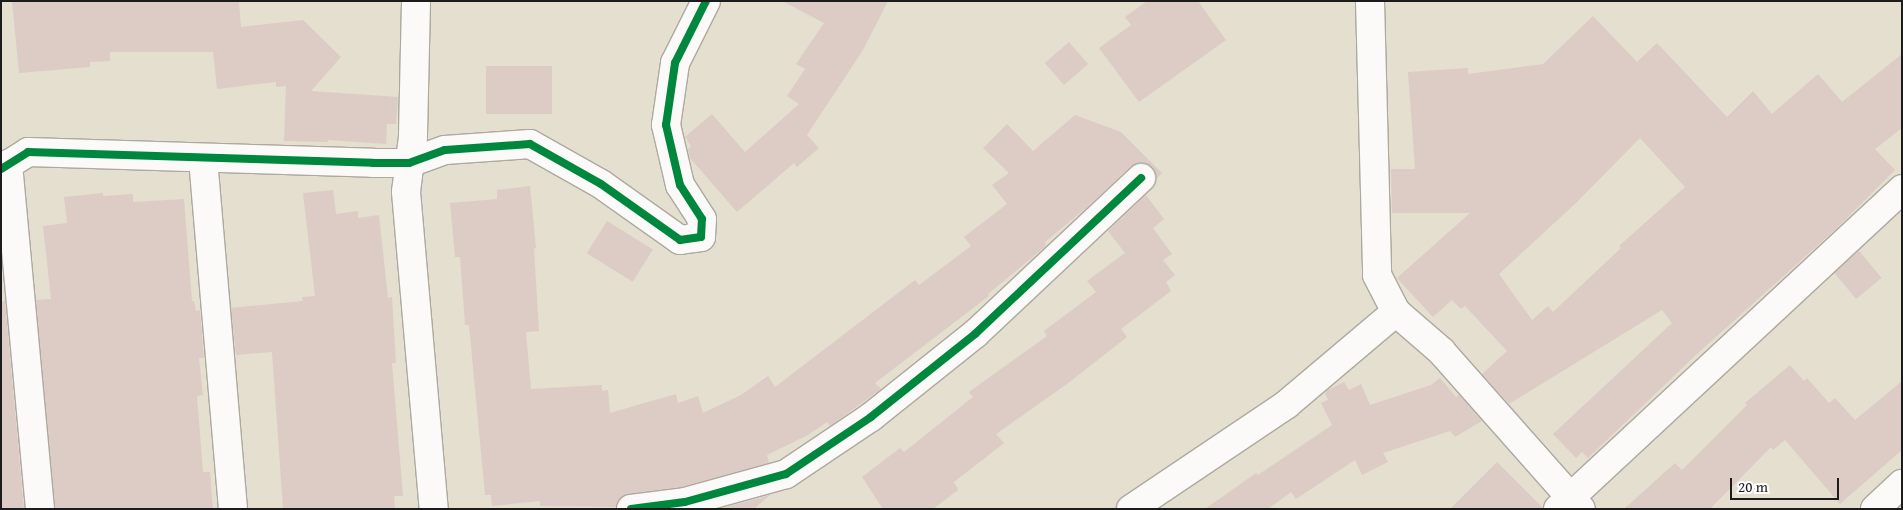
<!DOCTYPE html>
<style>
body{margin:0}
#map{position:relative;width:1903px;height:510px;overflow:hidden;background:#e4dfcf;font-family:"Gentium Book Plus",serif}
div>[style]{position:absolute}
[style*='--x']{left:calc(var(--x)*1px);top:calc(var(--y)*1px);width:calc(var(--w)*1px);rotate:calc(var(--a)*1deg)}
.building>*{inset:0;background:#ddccc5;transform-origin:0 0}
.roads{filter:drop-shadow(1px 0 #aca99f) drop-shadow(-1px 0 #aca99f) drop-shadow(0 1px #aca99f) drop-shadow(0 -1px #aca99f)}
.minor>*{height:28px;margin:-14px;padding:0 14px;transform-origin:14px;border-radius:14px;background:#fbfaf8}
.cycleway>*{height:8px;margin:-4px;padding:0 4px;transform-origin:4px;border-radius:4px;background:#00873e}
span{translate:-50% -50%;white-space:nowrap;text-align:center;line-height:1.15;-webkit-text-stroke:4.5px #fff;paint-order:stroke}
.frame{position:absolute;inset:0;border:2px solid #1c1c1c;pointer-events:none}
.scale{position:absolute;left:1730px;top:478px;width:109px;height:22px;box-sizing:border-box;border:2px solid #1c1c1c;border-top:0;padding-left:6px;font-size:15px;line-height:18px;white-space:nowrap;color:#1c1c1c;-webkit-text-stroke:4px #fff;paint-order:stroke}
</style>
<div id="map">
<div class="building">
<div style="clip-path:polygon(12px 1px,239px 1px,241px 27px,303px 20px,341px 57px,311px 91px,398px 97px,396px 124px,387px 124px,386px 144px,328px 140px,328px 142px,284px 141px,286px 86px,276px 87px,276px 82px,217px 89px,213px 52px,110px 52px,110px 61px,90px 62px,90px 67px,19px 73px)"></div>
<div style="clip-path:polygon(782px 1px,888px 1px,863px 50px,807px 135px,819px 148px,797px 167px,794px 163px,737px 212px,690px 158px,688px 150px,691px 146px,685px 137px,712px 114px,745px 152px,799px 104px,787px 96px,805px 69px,796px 64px,824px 23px)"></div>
<div style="clip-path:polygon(1147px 1px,1198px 1px,1226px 40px,1139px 102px,1099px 48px,1131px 25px,1125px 17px)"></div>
<div style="clip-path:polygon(evenodd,1593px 16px,1637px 62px,1657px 43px,1727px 117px,1753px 91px,1772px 114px,1818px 74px,1842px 102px,1902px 54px,1902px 128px,1875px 149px,1895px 170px,1838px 227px,1696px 355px,1588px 458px,1582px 452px,1576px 458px,1553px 434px,1672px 323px,1662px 310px,1509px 404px,1482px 374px,1507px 351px,1465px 306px,1461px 309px,1452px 300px,1433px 317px,1397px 278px,1470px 213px,1392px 213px,1391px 169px,1415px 169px,1408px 72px,1468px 68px,1468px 74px,1543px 64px,1593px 16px,1640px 138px,1685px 187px,1619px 246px,1621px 248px,1553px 312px,1548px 306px,1532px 320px,1499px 274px,1576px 203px,1640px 138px)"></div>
<div style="left:1069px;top:42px;width:29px;height:32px;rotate:49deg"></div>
<div style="left:486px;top:66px;width:66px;height:48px"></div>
<div style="clip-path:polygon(1075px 115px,1121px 132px,1162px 173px,1156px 179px,1153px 168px,1146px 163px,1138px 163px,1130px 167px,1086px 208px,1045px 242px,1046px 246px,988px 294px,989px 296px,875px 383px,881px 389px,830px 426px,827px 422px,808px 435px,767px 455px,769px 463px,682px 487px,629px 494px,621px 497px,616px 507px,540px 506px,540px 501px,492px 506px,491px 495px,485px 495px,469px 325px,465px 325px,460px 257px,455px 257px,450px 203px,497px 199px,497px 190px,530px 186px,536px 248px,534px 248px,539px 331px,526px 332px,531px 389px,602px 385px,602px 391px,608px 390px,610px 413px,676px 394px,678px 403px,698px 396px,703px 413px,741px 395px,768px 376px,775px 387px,915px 280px,919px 285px,971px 246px,964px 237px,1007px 204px,992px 185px,1009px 173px,983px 148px,1007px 124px,1033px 151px)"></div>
<div style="clip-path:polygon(333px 190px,336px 214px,358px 211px,358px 218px,379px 215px,388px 298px,392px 297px,396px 363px,392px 363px,403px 496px,394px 496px,395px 509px,283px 509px,272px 352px,236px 355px,231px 308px,303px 301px,302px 297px,315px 296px,303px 193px)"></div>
<div style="clip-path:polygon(103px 193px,103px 196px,133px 194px,133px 202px,184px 199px,192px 301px,194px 301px,196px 311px,200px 310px,204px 358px,199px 358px,203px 395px,197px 396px,203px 472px,210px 472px,213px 509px,55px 509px,36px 300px,51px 299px,43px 226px,67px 223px,64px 197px)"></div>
<div style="clip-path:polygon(1146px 195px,1164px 219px,1153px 228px,1172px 254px,1163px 260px,1175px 275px,1166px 282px,1171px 291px,1121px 329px,1127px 337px,1067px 384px,996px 434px,1004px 443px,954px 482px,958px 490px,933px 509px,883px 509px,862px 477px,900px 448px,904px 452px,973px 397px,969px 392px,1047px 336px,1044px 331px,1096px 292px,1087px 281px,1125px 253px,1108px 231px)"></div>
<div style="left:607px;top:221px;width:54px;height:38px;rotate:32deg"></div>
<div style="left:1859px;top:251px;width:35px;height:33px;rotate:50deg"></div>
<div style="clip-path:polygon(5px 301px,24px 509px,1px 509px,1px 302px)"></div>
<div style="clip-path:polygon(1790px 365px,1804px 381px,1807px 378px,1829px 403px,1835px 398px,1855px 420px,1902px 381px,1902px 450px,1840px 504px,1785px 440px,1773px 450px,1771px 447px,1710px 509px,1624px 509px,1675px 463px,1682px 470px,1747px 405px,1745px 403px)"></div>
<div style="clip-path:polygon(1440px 378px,1456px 397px,1459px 395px,1482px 421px,1455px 437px,1450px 431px,1383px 453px,1388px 462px,1362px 475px,1355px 460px,1296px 499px,1291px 492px,1268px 509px,1205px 509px,1256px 473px,1258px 475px,1332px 425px,1321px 403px,1328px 400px,1325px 393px,1328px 390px,1344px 382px,1349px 390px,1361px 384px,1370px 405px,1431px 385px)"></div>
<div style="clip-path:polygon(1497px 462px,1543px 508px,1543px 509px,1450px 509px)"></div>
<div style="clip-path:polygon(770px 495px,754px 509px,719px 509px)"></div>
</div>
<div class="roads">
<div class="minor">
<div style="--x:1370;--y:1;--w:274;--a:88.5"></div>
<div style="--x:1377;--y:275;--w:42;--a:62.8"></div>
<div style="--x:1396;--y:312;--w:60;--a:40.9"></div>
<div style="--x:1441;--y:351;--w:211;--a:48.5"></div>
<div style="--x:416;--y:2;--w:135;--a:91.3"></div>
<div style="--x:413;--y:137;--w:55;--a:97.3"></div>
<div style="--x:406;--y:192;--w:318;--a:85"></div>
<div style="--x:203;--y:159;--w:351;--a:85.1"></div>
<div style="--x:8;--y:164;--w:346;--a:84.7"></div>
<div style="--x:1;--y:169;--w:32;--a:-32"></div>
<div style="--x:28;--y:152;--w:345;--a:1.8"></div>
<div style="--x:373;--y:163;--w:36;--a:0"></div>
<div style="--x:409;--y:163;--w:38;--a:-20"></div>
<div style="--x:445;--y:150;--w:85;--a:-4"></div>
<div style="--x:530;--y:144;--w:81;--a:29.4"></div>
<div style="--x:601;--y:184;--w:97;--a:35.3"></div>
<div style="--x:680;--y:240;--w:21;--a:-8"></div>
<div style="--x:701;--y:237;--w:18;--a:-87"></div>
<div style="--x:702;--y:219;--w:40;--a:-122.9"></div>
<div style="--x:680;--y:185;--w:62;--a:-103.1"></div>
<div style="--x:666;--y:125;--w:63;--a:-81.7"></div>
<div style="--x:675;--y:63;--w:69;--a:-63.4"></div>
<div style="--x:631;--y:509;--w:54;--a:-7.4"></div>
<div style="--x:685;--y:502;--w:105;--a:-15.5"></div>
<div style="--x:786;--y:474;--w:102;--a:-33.8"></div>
<div style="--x:871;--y:417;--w:133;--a:-38.6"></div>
<div style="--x:975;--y:334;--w:228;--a:-43.2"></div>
<div style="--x:1131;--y:509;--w:188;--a:-33.9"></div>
<div style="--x:1287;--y:404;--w:143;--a:-40.2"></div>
<div style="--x:1558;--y:509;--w:470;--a:-42.9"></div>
<div style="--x:1875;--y:509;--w:37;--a:-43"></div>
</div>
</div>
<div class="cycleway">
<div style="--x:1;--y:169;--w:32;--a:-32"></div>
<div style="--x:28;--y:152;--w:345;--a:1.8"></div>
<div style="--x:373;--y:163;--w:36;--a:0"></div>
<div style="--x:409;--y:163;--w:38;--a:-20"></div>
<div style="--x:445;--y:150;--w:85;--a:-4"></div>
<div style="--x:530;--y:144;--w:81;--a:29.4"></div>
<div style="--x:601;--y:184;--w:97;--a:35.3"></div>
<div style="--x:680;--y:240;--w:21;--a:-8"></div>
<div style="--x:701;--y:237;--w:18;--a:-87"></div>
<div style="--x:702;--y:219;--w:40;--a:-122.9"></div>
<div style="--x:680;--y:185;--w:62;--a:-103.1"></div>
<div style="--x:666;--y:125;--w:63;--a:-81.7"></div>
<div style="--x:675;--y:63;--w:69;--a:-63.4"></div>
<div style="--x:631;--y:509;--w:54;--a:-7.4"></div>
<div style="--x:685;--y:502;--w:105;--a:-15.5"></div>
<div style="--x:786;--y:474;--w:102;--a:-33.8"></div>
<div style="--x:871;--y:417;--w:133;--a:-38.6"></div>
<div style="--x:975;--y:334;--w:228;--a:-43.2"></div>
</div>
<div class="frame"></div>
<div class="scale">20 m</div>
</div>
